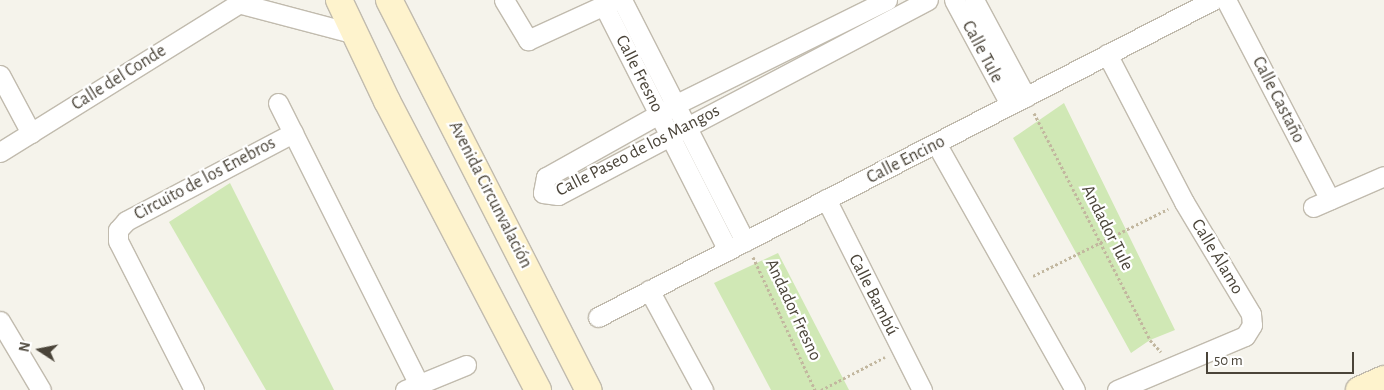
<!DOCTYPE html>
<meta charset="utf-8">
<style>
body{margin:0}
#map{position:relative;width:1384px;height:390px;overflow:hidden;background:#f5f3eb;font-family:"Alegreya Sans",sans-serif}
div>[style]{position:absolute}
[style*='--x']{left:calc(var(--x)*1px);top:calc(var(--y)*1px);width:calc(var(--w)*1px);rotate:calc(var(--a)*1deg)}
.green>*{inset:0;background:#d0e8b5}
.path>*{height:3px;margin-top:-1.5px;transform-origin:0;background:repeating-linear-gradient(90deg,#c2b79f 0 2.5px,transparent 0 5px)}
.roads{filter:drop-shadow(1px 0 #c1bbae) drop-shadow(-1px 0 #c1bbae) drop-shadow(0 1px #c1bbae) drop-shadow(0 -1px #c1bbae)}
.street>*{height:19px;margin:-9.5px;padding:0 9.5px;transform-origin:9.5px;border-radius:9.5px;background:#fff}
.secondary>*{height:26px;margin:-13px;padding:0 13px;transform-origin:13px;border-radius:13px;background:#fef3cd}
span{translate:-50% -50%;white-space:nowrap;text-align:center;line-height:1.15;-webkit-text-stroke:4.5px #fff;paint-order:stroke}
.street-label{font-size:18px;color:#4a4439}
.north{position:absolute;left:15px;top:325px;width:50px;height:50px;-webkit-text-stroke:4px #fff;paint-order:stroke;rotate:281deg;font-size:14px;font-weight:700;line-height:20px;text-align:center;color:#4a4439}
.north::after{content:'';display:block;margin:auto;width:18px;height:22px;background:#4a4439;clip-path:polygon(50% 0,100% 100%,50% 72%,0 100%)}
.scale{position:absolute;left:1206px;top:352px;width:148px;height:22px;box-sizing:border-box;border:2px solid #4a4439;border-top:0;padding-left:6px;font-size:15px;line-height:18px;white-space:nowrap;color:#4a4439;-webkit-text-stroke:4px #fff;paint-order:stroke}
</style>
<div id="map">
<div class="green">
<div style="clip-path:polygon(1064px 103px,1175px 330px,1150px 340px,1131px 353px,1013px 138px)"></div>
<div style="clip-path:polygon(230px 183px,334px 390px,266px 390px,169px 222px)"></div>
<div style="clip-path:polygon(778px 253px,849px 390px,771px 390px,714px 283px)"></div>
</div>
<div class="path">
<div style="--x:1034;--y:113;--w:255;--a:62.9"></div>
<div style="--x:1150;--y:340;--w:16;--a:47"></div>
<div style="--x:753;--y:257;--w:147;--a:65"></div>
<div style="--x:1033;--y:276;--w:151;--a:-26.4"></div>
<div style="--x:821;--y:390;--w:72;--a:-27.3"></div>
</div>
<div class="roads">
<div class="street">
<div style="--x:504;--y:0;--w:47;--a:59"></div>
<div style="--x:528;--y:40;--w:94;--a:-24.6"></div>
<div style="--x:622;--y:0;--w:271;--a:63"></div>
<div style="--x:887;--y:0;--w:237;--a:153.7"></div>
<div style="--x:675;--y:105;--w:148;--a:150.8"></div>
<div style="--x:546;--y:177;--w:16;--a:101"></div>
<div style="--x:543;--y:193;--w:15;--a:8"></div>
<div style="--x:558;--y:195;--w:418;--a:-27.8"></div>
<div style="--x:954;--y:0;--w:118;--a:61.7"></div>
<div style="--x:974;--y:0;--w:110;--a:61.8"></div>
<div style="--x:1226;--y:0;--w:225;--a:62.5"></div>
<div style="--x:238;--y:3;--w:121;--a:14.8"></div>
<div style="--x:604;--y:6;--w:274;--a:63.1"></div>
<div style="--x:1107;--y:54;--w:167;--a:62.5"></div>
<div style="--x:1184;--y:202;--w:131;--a:59.1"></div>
<div style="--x:1251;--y:314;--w:11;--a:85"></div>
<div style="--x:1252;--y:325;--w:13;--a:122"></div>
<div style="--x:1245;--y:336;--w:139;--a:157.1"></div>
<div style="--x:0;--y:75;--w:66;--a:61.9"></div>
<div style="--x:278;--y:103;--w:314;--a:63.4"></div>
<div style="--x:937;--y:145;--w:281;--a:60.6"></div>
<div style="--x:0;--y:152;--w:287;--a:-31.9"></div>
<div style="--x:826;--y:199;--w:214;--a:63.3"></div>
<div style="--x:1313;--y:207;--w:77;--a:-23.6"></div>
<div style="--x:649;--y:290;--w:114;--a:61.6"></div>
<div style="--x:598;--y:317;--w:692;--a:-27.27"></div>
<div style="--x:0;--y:321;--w:80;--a:59.3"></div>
<div style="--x:194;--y:390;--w:167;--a:-117"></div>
<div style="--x:118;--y:241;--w:11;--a:-90"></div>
<div style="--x:118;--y:230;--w:12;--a:-48"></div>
<div style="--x:126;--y:221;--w:189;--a:-27.8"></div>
<div style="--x:405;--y:390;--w:66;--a:-22.3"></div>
</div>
<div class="secondary">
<div style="--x:339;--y:0;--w:112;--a:64.6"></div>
<div style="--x:387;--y:101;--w:326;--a:62.4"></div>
<div style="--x:389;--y:0;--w:438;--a:62.9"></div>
<div style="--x:1359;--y:390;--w:27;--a:-24"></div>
</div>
</div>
<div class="street-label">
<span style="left:982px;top:52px;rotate:62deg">Calle Tule</span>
<span style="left:639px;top:74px;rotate:63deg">Calle Fresno</span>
<span style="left:119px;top:78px;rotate:-32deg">Calle del Conde</span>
<span style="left:1278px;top:100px;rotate:63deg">Calle Castaño</span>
<span style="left:638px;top:151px;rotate:-27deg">Calle Paseo de los Mangos</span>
<span style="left:906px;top:160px;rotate:-27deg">Calle Encino</span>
<span style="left:205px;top:179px;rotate:-28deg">Circuito de los Enebros</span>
<span style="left:490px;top:195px;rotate:63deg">Avenida Circunvalación</span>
<span style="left:1107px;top:228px;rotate:63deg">Andador Tule</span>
<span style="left:1217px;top:257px;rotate:59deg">Calle Álamo</span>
<span style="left:873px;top:295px;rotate:63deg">Calle Bambú</span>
<span style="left:793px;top:310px;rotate:65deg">Andador Fresno</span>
</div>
<div class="north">N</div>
<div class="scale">50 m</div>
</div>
